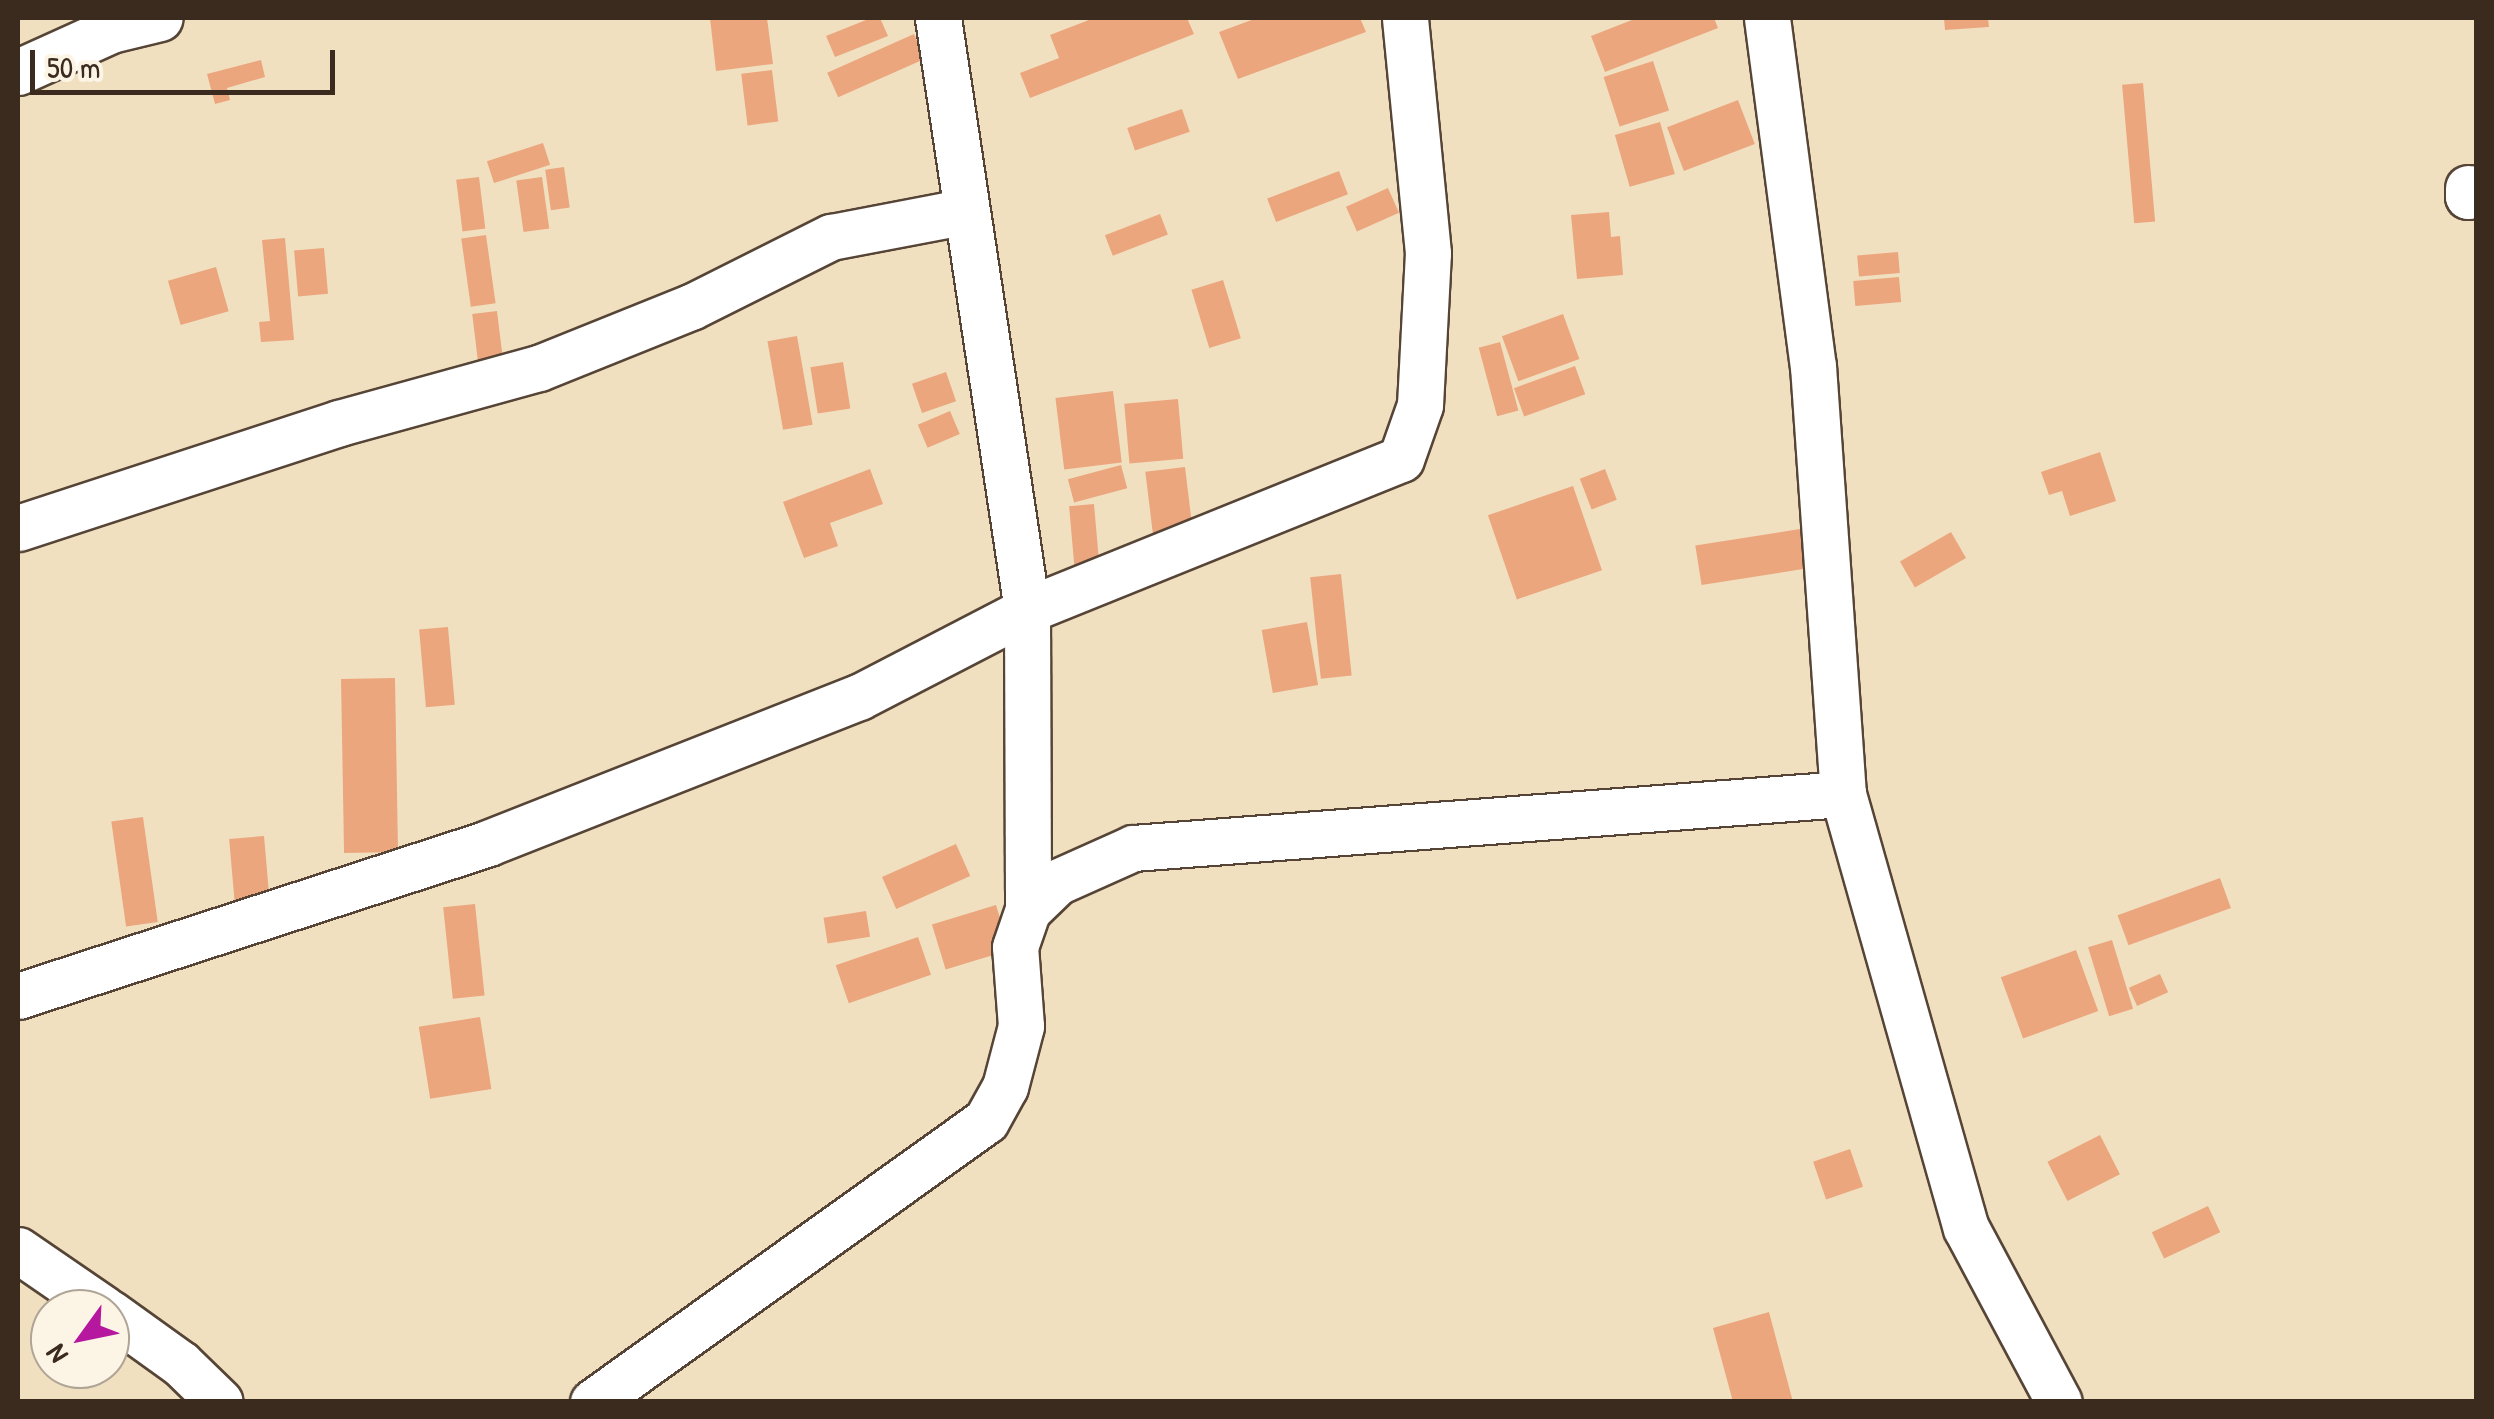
<!DOCTYPE html>
<style>
body{margin:0}
#map{position:relative;width:2494px;height:1419px;overflow:hidden;background:#f0e0c0;font-family:"Patrick Hand",sans-serif}
div>[style]{position:absolute}
[style*='--x']{left:calc(var(--x)*1px);top:calc(var(--y)*1px);width:calc(var(--w)*1px);rotate:calc(var(--a)*1deg)}
.building>*{inset:0;background:#eba67e;transform-origin:0 0}
.roads{filter:drop-shadow(2px 0 #564536) drop-shadow(-2px 0 #564536) drop-shadow(0 2px #564536) drop-shadow(0 -2px #564536)}
.minor>*{height:45px;margin:-22.5px;padding:0 22.5px;transform-origin:22.5px;border-radius:22.5px;background:#fff}
span{translate:-50% -50%;white-space:nowrap;text-align:center;line-height:1.15;-webkit-text-stroke:9px #fcf5e5;paint-order:stroke}
.frame{position:absolute;inset:0;border:20px solid #3b2a1e;pointer-events:none}
.north{position:absolute;left:30px;top:1289px;width:100px;height:100px;box-sizing:border-box;background:#fcf5e5;border:2px solid #afa495;border-radius:50%;rotate:237deg;font-size:28px;font-weight:700;line-height:40px;text-align:center;color:#3b2a1e}
.north::after{content:'';display:block;margin:auto;width:35px;height:45px;background:#b5179e;clip-path:polygon(50% 0,100% 100%,50% 72%,0 100%)}
.scale{position:absolute;left:30px;top:50px;width:305px;height:45px;box-sizing:border-box;border:5px solid #3b2a1e;border-top:0;padding-left:12px;font-size:30px;line-height:35px;white-space:nowrap;color:#3b2a1e;-webkit-text-stroke:8px #fcf5e5;paint-order:stroke}
</style>
<div id="map">
<div class="building">
<div style="clip-path:polygon(710px 18px,767px 18px,773px 64px,716px 71px)"></div>
<div style="clip-path:polygon(871px 18px,880px 18px,888px 36px,835px 57px,826px 36px)"></div>
<div style="clip-path:polygon(1094px 18px,1187px 18px,1194px 34px,1030px 98px,1020px 73px,1059px 58px,1050px 35px)"></div>
<div style="clip-path:polygon(1257px 18px,1360px 18px,1366px 32px,1238px 79px,1219px 32px)"></div>
<div style="clip-path:polygon(1637px 18px,1714px 18px,1718px 28px,1605px 72px,1591px 36px)"></div>
<div style="clip-path:polygon(1944px 18px,1988px 18px,1989px 27px,1945px 30px)"></div>
<div style="left:914px;top:34px;width:27px;height:95px;rotate:66deg"></div>
<div style="clip-path:polygon(261px 60px,265px 77px,227px 88px,230px 100px,215px 104px,207px 74px)"></div>
<div style="left:1653px;top:61px;width:52px;height:52px;rotate:72deg"></div>
<div style="left:772px;top:70px;width:52px;height:31px;rotate:83deg"></div>
<div style="left:2143px;top:83px;width:139px;height:21px;rotate:85deg"></div>
<div style="left:1738px;top:100px;width:47px;height:76px;rotate:69deg"></div>
<div style="left:1182px;top:109px;width:24px;height:58px;rotate:71deg"></div>
<div style="left:1660px;top:122px;width:54px;height:47px;rotate:74deg"></div>
<div style="left:543px;top:143px;width:23px;height:59px;rotate:72deg"></div>
<div style="left:564px;top:167px;width:41px;height:19px;rotate:82deg"></div>
<div style="left:1339px;top:171px;width:25px;height:77px;rotate:69deg"></div>
<div style="left:479px;top:177px;width:52px;height:23px;rotate:83deg"></div>
<div style="left:542px;top:177px;width:52px;height:26px;rotate:82deg"></div>
<div style="left:1388px;top:188px;width:27px;height:46px;rotate:66deg"></div>
<div style="clip-path:polygon(1609px 212px,1611px 237px,1620px 236px,1623px 275px,1577px 279px,1571px 215px)"></div>
<div style="left:1160px;top:214px;width:22px;height:59px;rotate:69deg"></div>
<div style="left:486px;top:235px;width:69px;height:25px;rotate:82deg"></div>
<div style="clip-path:polygon(285px 238px,294px 340px,261px 342px,259px 322px,270px 321px,262px 240px)"></div>
<div style="left:324px;top:248px;width:46px;height:30px;rotate:85deg"></div>
<div style="left:1898px;top:252px;width:21px;height:41px;rotate:85deg"></div>
<div style="left:216px;top:267px;width:46px;height:50px;rotate:74deg"></div>
<div style="left:1899px;top:277px;width:25px;height:46px;rotate:85deg"></div>
<div style="left:1223px;top:280px;width:61px;height:33px;rotate:73deg"></div>
<div style="left:497px;top:311px;width:52px;height:25px;rotate:83deg"></div>
<div style="left:1563px;top:314px;width:48px;height:65px;rotate:70deg"></div>
<div style="left:797px;top:336px;width:90px;height:30px;rotate:80deg"></div>
<div style="left:1500px;top:342px;width:71px;height:22px;rotate:75deg"></div>
<div style="left:843px;top:362px;width:47px;height:33px;rotate:81deg"></div>
<div style="left:1575px;top:366px;width:30px;height:65px;rotate:70deg"></div>
<div style="left:946px;top:372px;width:31px;height:36px;rotate:71deg"></div>
<div style="left:1113px;top:391px;width:72px;height:58px;rotate:83deg"></div>
<div style="left:1178px;top:399px;width:60px;height:54px;rotate:85deg"></div>
<div style="left:950px;top:411px;width:25px;height:35px;rotate:67deg"></div>
<div style="clip-path:polygon(2100px 452px,2116px 501px,2070px 516px,2062px 491px,2049px 495px,2041px 472px)"></div>
<div style="left:1121px;top:465px;width:24px;height:55px;rotate:75deg"></div>
<div style="left:1185px;top:467px;width:74px;height:40px;rotate:83deg"></div>
<div style="clip-path:polygon(870px 469px,883px 504px,830px 523px,838px 546px,804px 558px,783px 502px)"></div>
<div style="left:1605px;top:469px;width:33px;height:27px;rotate:69deg"></div>
<div style="left:1573px;top:486px;width:89px;height:90px;rotate:71deg"></div>
<div style="left:1094px;top:504px;width:68px;height:25px;rotate:85deg"></div>
<div style="left:1800px;top:529px;width:40px;height:106px;rotate:81deg"></div>
<div style="left:1951px;top:532px;width:30px;height:59px;rotate:60deg"></div>
<div style="left:1341px;top:574px;width:102px;height:31px;rotate:84deg"></div>
<div style="left:1307px;top:622px;width:64px;height:46px;rotate:80deg"></div>
<div style="left:448px;top:627px;width:78px;height:29px;rotate:85deg"></div>
<div style="left:395px;top:678px;width:174px;height:54px;rotate:89deg"></div>
<div style="left:143px;top:817px;width:106px;height:32px;rotate:82deg"></div>
<div style="left:264px;top:836px;width:62px;height:35px;rotate:85deg"></div>
<div style="left:956px;top:844px;width:35px;height:81px;rotate:66deg"></div>
<div style="left:2220px;top:878px;width:32px;height:109px;rotate:70deg"></div>
<div style="left:475px;top:904px;width:92px;height:32px;rotate:84deg"></div>
<div style="left:996px;top:905px;width:47px;height:67px;rotate:73deg"></div>
<div style="left:866px;top:911px;width:26px;height:43px;rotate:81deg"></div>
<div style="left:918px;top:937px;width:40px;height:87px;rotate:71deg"></div>
<div style="left:2112px;top:940px;width:72px;height:25px;rotate:73deg"></div>
<div style="left:2076px;top:950px;width:65px;height:80px;rotate:70deg"></div>
<div style="left:2160px;top:974px;width:20px;height:34px;rotate:66deg"></div>
<div style="left:480px;top:1017px;width:73px;height:62px;rotate:81deg"></div>
<div style="left:2100px;top:1135px;width:44px;height:59px;rotate:63deg"></div>
<div style="left:1850px;top:1149px;width:40px;height:39px;rotate:71deg"></div>
<div style="left:2208px;top:1206px;width:29px;height:62px;rotate:65deg"></div>
<div style="clip-path:polygon(1769px 1312px,1793px 1402px,1733px 1402px,1713px 1328px)"></div>
</div>
<div class="roads">
<div class="minor">
<div style="--x:938;--y:18;--w:599;--a:81.45"></div>
<div style="--x:1027;--y:610;--w:300;--a:89.8"></div>
<div style="--x:1767;--y:18;--w:351;--a:82.5"></div>
<div style="--x:1813;--y:366;--w:429;--a:86"></div>
<div style="--x:1843;--y:794;--w:451;--a:74.2"></div>
<div style="--x:1966;--y:1228;--w:197;--a:61.9"></div>
<div style="--x:18;--y:72;--w:102;--a:-24.3"></div>
<div style="--x:111;--y:30;--w:50;--a:-13.8"></div>
<div style="--x:2468;--y:188;--w:8;--a:90"></div>
<div style="--x:2468;--y:196;--w:11;--a:-45"></div>
<div style="--x:18;--y:528;--w:338;--a:-18.1"></div>
<div style="--x:339;--y:423;--w:207;--a:-15.4"></div>
<div style="--x:539;--y:368;--w:164;--a:-21.9"></div>
<div style="--x:691;--y:307;--w:157;--a:-26.6"></div>
<div style="--x:831;--y:237;--w:138;--a:-10.8"></div>
<div style="--x:18;--y:996;--w:494;--a:-18"></div>
<div style="--x:488;--y:843;--w:399;--a:-21.5"></div>
<div style="--x:859;--y:697;--w:189;--a:-27.4"></div>
<div style="--x:1027;--y:610;--w:403;--a:-22"></div>
<div style="--x:1401;--y:459;--w:57;--a:-70.6"></div>
<div style="--x:1420;--y:405;--w:152;--a:-87"></div>
<div style="--x:1428;--y:253;--w:236;--a:-95.6"></div>
<div style="--x:18;--y:1250;--w:104;--a:34.5"></div>
<div style="--x:110;--y:1313;--w:87;--a:35.7"></div>
<div style="--x:181;--y:1364;--w:54;--a:44.3"></div>
<div style="--x:593;--y:1402;--w:483;--a:-35.6"></div>
<div style="--x:986;--y:1121;--w:39;--a:-61"></div>
<div style="--x:1005;--y:1087;--w:63;--a:-75.3"></div>
<div style="--x:1021;--y:1026;--w:79;--a:-94.3"></div>
<div style="--x:1015;--y:947;--w:39;--a:-71"></div>
<div style="--x:1028;--y:910;--w:40;--a:-44"></div>
<div style="--x:1057;--y:882;--w:83;--a:-24.1"></div>
<div style="--x:1133;--y:848;--w:712;--a:-4.35"></div>
</div>
</div>
<div class="frame"></div>
<div class="north">N</div>
<div class="scale">50 m</div>
</div>
